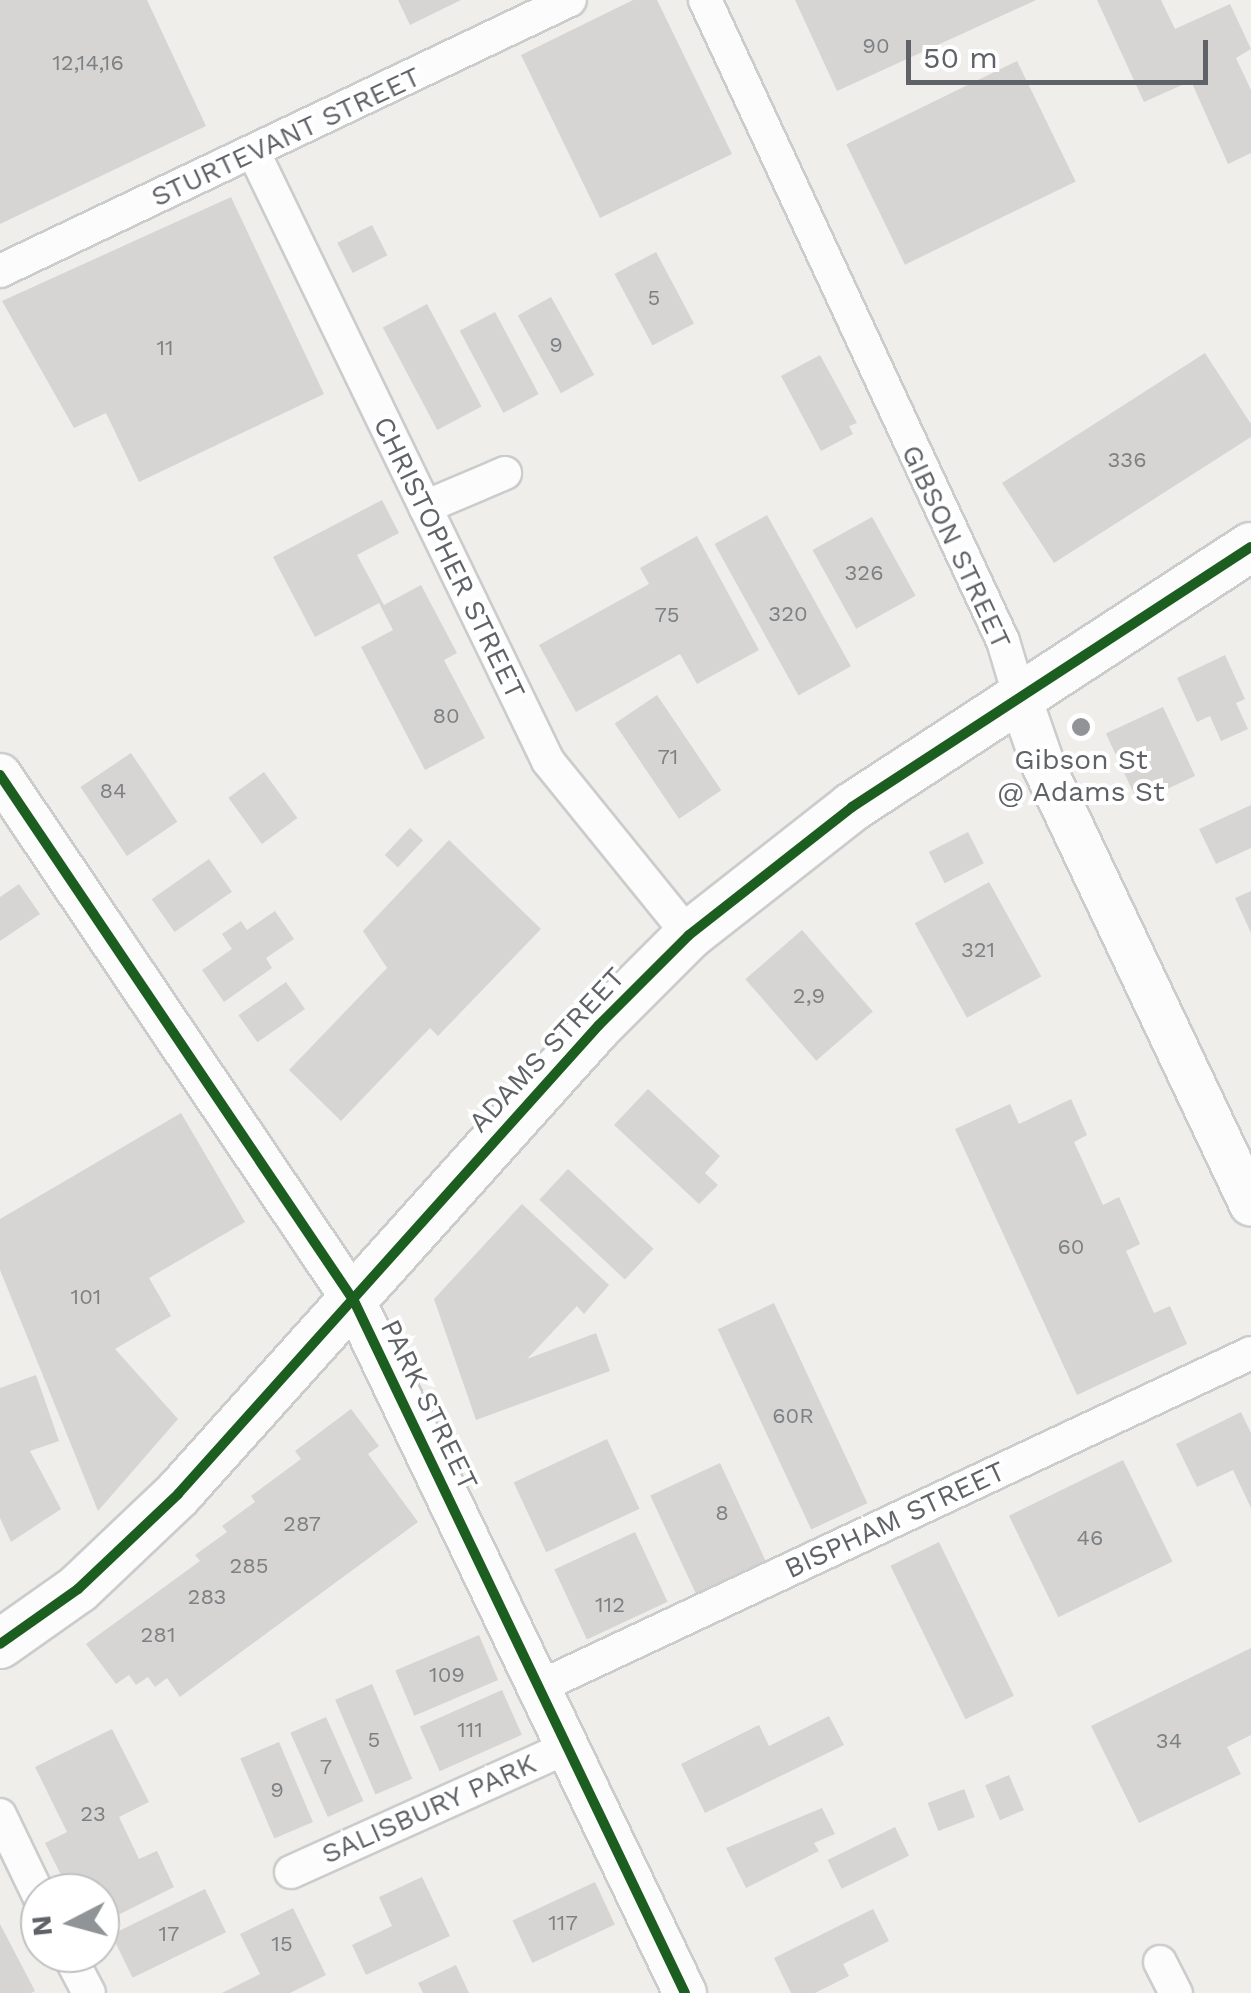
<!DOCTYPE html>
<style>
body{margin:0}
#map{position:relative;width:1251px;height:1993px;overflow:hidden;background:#efeeea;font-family:"Work Sans",sans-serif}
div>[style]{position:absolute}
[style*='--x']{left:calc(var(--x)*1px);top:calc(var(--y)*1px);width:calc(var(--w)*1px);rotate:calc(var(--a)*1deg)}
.building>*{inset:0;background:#d6d5d3;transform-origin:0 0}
.roads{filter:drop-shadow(2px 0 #cbcccc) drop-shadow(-2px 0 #cbcccc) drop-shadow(0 2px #cbcccc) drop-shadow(0 -2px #cbcccc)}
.minor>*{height:32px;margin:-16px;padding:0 16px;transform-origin:16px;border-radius:16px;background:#fdfcfc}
.tertiary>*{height:42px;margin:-21px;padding:0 21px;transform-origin:21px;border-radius:21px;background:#fdfcfc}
.secondary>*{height:48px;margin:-24px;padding:0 24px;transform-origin:24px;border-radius:24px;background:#fdfcfc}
.cycleway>*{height:10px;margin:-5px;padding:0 5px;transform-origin:5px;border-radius:5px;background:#1b5e20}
.dots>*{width:28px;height:28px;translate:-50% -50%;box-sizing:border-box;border:5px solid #fff;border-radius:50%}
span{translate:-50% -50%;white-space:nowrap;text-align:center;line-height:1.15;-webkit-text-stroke:8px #fff;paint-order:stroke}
.number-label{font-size:22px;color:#7e8184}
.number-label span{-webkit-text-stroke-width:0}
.street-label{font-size:28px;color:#5f6368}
.poi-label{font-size:28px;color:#5f6368}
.north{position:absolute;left:20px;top:1873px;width:100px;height:100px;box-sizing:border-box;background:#fff;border:2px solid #bfc1c3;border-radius:50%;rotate:264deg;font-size:28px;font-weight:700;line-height:40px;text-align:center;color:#5f6368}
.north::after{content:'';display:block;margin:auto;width:35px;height:45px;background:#919496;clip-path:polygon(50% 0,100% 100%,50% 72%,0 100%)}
.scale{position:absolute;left:906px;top:40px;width:302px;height:45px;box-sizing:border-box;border:5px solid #5f6368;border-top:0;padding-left:12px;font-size:30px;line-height:35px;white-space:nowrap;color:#5f6368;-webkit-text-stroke:8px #fff;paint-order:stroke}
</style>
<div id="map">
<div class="building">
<div style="clip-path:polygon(0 0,147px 0,206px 126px,0 224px)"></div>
<div style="clip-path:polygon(398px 0,461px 0,410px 25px)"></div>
<div style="clip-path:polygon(633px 0,657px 0,732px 154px,600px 218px,521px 55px)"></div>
<div style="clip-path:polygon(795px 0,1036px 0,837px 91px)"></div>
<div style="clip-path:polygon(1097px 0,1161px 0,1175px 29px,1230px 4px,1251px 49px,1236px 58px,1251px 90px,1251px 153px,1228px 164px,1191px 81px,1144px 102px)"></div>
<div style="left:1017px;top:61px;width:134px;height:190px;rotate:64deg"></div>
<div style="clip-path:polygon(231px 197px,324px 394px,139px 482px,106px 413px,74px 428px,2px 301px)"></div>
<div style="left:372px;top:225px;width:34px;height:39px;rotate:63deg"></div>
<div style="left:656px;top:252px;width:81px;height:47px;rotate:62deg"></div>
<div style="left:551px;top:297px;width:89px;height:38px;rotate:61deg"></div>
<div style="left:427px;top:304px;width:116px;height:50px;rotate:62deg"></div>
<div style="left:495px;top:312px;width:93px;height:40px;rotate:62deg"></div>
<div style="clip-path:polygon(1205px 353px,1251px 424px,1251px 437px,1054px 563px,1002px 483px)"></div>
<div style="clip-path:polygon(820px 355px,857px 423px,849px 426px,853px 434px,821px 451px,781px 376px)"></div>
<div style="clip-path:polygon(382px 500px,399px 533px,357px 555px,384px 605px,421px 585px,457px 653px,444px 660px,485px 738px,425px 770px,361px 647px,393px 630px,379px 603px,315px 637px,273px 557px)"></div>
<div style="left:767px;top:515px;width:173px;height:60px;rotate:61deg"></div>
<div style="left:872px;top:517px;width:90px;height:68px;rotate:61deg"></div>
<div style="clip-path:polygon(697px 536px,759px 650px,697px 684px,680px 654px,576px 712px,539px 645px,649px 584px,640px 568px)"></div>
<div style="clip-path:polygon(1225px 655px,1245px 699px,1236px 703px,1248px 729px,1221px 741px,1210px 716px,1197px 722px,1177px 678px)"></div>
<div style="left:657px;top:695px;width:115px;height:51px;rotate:56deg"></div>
<div style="left:1163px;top:707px;width:76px;height:63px;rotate:65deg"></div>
<div style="left:131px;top:753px;width:83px;height:61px;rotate:56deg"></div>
<div style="left:264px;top:772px;width:57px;height:44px;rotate:54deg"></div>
<div style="clip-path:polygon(1251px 805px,1251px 848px,1216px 864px,1199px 829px)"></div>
<div style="left:410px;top:828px;width:18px;height:37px;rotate:43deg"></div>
<div style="left:968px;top:832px;width:35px;height:44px;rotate:63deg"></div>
<div style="clip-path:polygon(449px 840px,541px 929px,438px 1036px,430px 1028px,341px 1121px,289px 1070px,387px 968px,363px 931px)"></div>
<div style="left:209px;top:859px;width:40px;height:70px;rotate:55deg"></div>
<div style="left:989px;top:882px;width:108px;height:85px;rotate:61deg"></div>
<div style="clip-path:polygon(19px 884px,40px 914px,0 941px,0 897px)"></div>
<div style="clip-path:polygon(1251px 891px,1251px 933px,1235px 898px)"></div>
<div style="clip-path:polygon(275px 911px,294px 939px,266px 958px,272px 968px,224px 1002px,202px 970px,232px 949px,222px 934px,241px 921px,247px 930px)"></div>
<div style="left:802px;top:930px;width:108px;height:75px;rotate:49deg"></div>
<div style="left:286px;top:982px;width:33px;height:58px;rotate:55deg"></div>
<div style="clip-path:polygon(648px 1089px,720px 1156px,705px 1173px,718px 1185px,699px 1204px,614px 1125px)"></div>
<div style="clip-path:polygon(1071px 1099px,1087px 1135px,1074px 1142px,1103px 1205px,1119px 1197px,1140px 1244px,1126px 1251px,1154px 1313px,1170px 1306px,1187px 1344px,1077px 1395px,955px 1129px,1010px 1104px,1019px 1124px)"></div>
<div style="clip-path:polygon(181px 1113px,245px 1222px,149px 1278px,171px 1316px,115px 1349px,178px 1419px,98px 1511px,0 1270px,0 1219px)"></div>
<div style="left:568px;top:1169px;width:117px;height:42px;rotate:43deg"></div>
<div style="clip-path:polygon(522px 1204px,609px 1285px,584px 1314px,577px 1306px,527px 1359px,596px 1333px,610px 1371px,476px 1420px,434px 1299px)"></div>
<div style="left:774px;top:1303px;width:221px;height:62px;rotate:65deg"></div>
<div style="clip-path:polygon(36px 1375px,59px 1441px,30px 1451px,61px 1509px,11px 1542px,0 1518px,0 1388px)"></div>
<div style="clip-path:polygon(351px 1409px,379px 1446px,368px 1454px,418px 1522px,180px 1697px,167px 1678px,155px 1687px,148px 1677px,136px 1685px,129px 1675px,116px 1684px,86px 1644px,200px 1561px,195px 1555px,227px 1532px,222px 1526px,255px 1502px,251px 1496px,301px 1459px,295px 1451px)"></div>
<div style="clip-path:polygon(1241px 1412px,1251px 1433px,1251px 1508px,1233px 1470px,1197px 1487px,1176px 1444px)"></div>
<div style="left:607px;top:1439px;width:77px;height:103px;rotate:65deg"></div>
<div style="left:1123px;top:1460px;width:113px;height:127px;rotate:64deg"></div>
<div style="left:720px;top:1463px;width:108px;height:77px;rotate:65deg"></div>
<div style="left:635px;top:1532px;width:77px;height:89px;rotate:65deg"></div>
<div style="left:939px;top:1542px;width:171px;height:54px;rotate:64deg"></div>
<div style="left:479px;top:1635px;width:49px;height:91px;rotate:67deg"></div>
<div style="clip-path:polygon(1251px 1648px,1251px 1735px,1227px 1747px,1241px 1774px,1139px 1823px,1091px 1726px)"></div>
<div style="left:372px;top:1684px;width:103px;height:40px;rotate:67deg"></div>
<div style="left:502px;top:1690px;width:49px;height:90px;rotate:66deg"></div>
<div style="clip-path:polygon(829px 1716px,844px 1745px,705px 1813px,681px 1764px,759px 1725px,769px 1746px)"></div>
<div style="left:326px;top:1717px;width:92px;height:39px;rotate:66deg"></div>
<div style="clip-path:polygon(112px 1729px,149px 1802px,119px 1817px,139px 1859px,157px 1851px,174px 1887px,104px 1922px,100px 1893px,88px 1887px,70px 1893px,45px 1843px,67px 1832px,35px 1767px)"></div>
<div style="left:279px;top:1742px;width:87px;height:42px;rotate:67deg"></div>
<div style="left:1009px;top:1775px;width:38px;height:26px;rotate:67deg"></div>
<div style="left:964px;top:1789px;width:30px;height:39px;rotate:69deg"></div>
<div style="clip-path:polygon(822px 1808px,835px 1834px,814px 1843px,819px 1851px,746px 1888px,726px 1848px)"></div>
<div style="left:895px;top:1827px;width:32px;height:75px;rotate:64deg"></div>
<div style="clip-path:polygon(422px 1877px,450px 1936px,366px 1975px,352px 1945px,392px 1926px,379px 1897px)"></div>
<div style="left:595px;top:1882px;width:47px;height:91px;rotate:65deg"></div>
<div style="left:205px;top:1889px;width:48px;height:104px;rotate:64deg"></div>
<div style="clip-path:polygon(293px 1908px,326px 1975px,290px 1993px,222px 1993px,260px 1974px,240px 1934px)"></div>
<div style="clip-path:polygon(873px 1909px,889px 1941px,843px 1964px,849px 1976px,815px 1993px,791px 1993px,774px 1958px)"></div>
<div style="clip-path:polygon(0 1924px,35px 1991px,31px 1993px,0 1993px)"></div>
<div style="clip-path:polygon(456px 1965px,469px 1993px,423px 1993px,418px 1983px)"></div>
</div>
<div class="roads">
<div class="minor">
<div style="--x:705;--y:0;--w:707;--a:65.07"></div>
<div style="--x:1003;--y:641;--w:59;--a:73.4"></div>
<div style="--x:254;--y:153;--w:675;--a:64.19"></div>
<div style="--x:548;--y:761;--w:224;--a:51"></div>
<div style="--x:0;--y:271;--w:631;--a:-25.43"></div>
<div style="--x:425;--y:507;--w:87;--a:-23"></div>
<div style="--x:539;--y:1687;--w:786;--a:-25.13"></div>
<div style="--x:0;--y:1815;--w:92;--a:64.3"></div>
<div style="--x:291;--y:1872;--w:304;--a:-24.3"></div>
<div style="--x:68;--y:1953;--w:45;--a:62.3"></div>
<div style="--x:1160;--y:1962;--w:35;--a:63"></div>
</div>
<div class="tertiary">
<div style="--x:1020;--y:698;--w:73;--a:70.8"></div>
<div style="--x:1044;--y:767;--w:484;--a:64.7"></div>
<div style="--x:0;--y:775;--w:634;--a:56.06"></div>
<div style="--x:354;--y:1301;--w:767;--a:64.44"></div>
</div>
<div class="secondary">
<div style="--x:0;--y:1644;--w:95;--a:-35.2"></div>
<div style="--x:78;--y:1589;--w:138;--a:-43.5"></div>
<div style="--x:178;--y:1494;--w:630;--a:-48.09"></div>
<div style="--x:599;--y:1025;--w:127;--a:-45"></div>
<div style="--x:689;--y:935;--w:207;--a:-38.1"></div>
<div style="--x:852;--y:807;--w:476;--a:-33.1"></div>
</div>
</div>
<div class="cycleway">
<div style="--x:0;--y:775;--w:634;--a:56.06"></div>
<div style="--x:354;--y:1301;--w:767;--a:64.44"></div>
<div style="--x:0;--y:1644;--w:95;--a:-35.2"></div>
<div style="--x:78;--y:1589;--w:138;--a:-43.5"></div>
<div style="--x:178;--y:1494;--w:630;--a:-48.09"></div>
<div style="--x:599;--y:1025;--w:127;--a:-45"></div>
<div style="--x:689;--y:935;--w:207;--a:-38.1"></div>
<div style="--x:852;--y:807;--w:476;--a:-33.1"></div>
</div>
<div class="dots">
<div style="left:1081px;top:727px;background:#919496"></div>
</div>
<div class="number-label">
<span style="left:876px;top:46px">90</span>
<span style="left:88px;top:63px">12,14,16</span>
<span style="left:654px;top:298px">5</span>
<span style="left:556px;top:345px">9</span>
<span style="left:165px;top:348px">11</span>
<span style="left:1127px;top:460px">336</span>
<span style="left:864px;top:573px">326</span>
<span style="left:788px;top:614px">320</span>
<span style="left:667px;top:615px">75</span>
<span style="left:446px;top:716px">80</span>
<span style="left:668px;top:757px">71</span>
<span style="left:113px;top:791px">84</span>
<span style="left:978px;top:950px">321</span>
<span style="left:809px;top:996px">2,9</span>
<span style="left:1071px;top:1247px">60</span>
<span style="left:86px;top:1297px">101</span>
<span style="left:793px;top:1416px">60R</span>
<span style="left:722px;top:1513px">8</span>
<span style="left:302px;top:1524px">287</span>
<span style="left:1090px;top:1538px">46</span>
<span style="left:249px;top:1566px">285</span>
<span style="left:207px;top:1597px">283</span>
<span style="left:610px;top:1605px">112</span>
<span style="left:158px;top:1635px">281</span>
<span style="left:447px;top:1675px">109</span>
<span style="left:470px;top:1730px">111</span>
<span style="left:374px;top:1740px">5</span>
<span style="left:1169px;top:1741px">34</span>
<span style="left:326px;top:1767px">7</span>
<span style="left:277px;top:1790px">9</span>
<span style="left:93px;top:1814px">23</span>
<span style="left:563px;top:1923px">117</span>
<span style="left:169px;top:1934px">17</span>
<span style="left:282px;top:1944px">15</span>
</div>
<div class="street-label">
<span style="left:286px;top:137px;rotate:-25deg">STURTEVANT STREET</span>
<span style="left:956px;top:547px;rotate:65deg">GIBSON STREET</span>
<span style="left:449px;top:558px;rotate:64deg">CHRISTOPHER STREET</span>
<span style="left:547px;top:1050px;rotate:-47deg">ADAMS STREET</span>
<span style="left:429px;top:1405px;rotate:64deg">PARK STREET</span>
<span style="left:895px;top:1520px;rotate:-25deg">BISPHAM STREET</span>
<span style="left:429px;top:1809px;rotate:-24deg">SALISBURY PARK</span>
</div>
<div class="poi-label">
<span style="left:1081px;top:776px">Gibson St<br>@ Adams St</span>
</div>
<div class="north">N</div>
<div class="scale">50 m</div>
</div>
